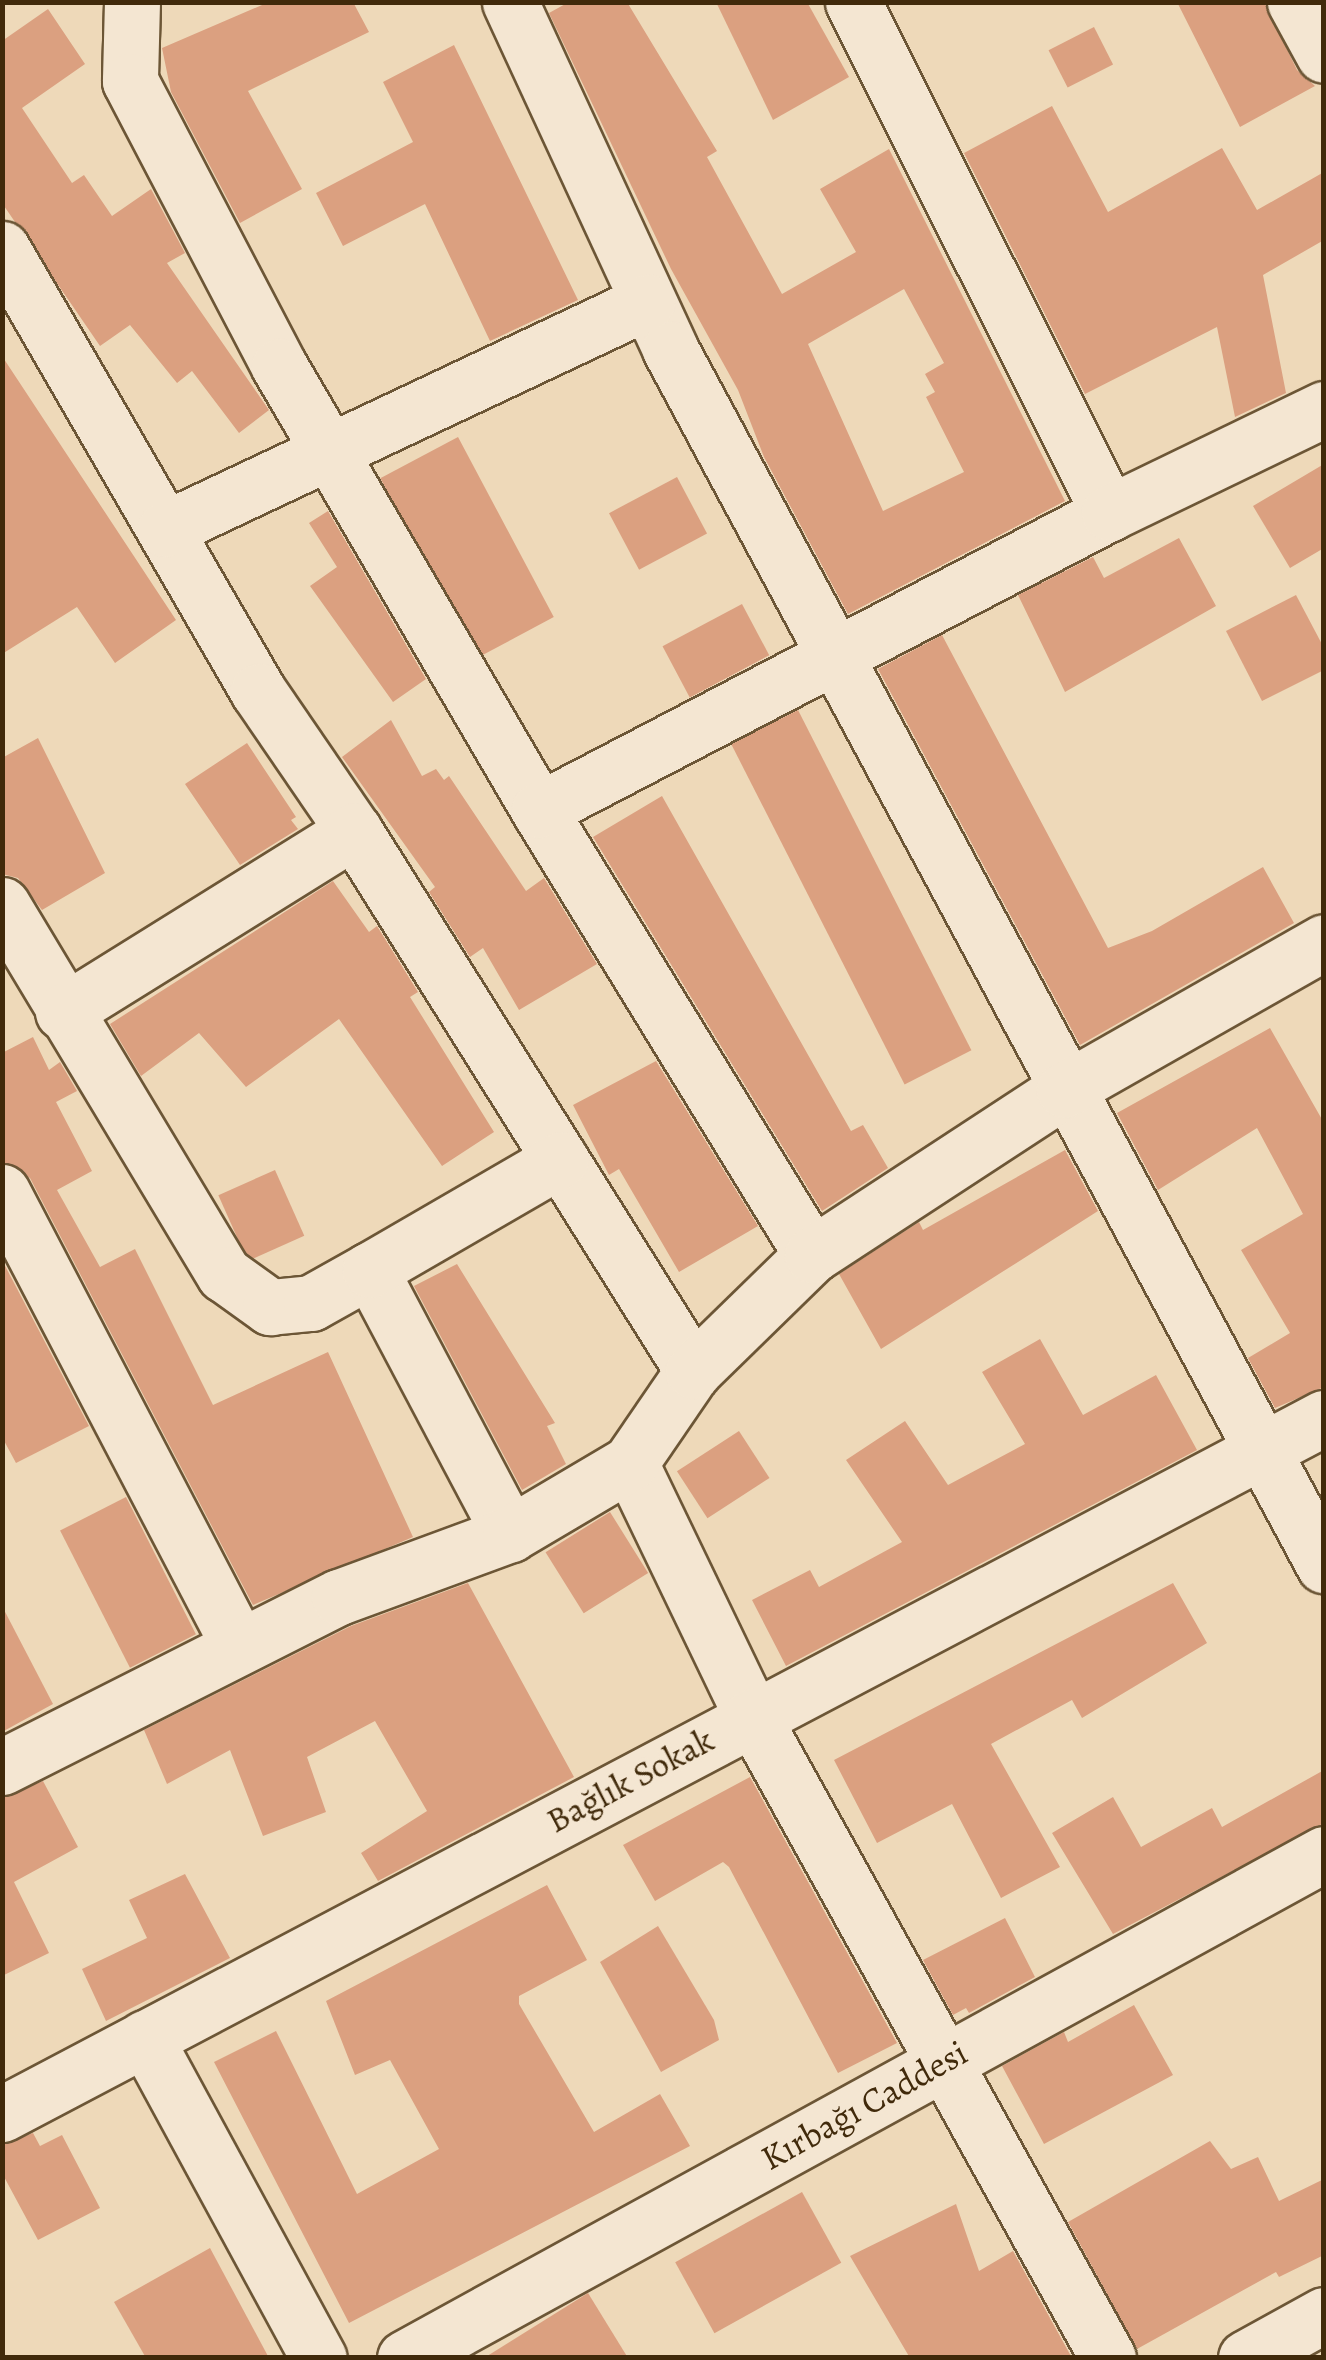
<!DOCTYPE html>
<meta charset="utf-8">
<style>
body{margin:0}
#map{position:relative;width:1326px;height:2360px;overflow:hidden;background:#eed9b9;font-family:Alegreya,serif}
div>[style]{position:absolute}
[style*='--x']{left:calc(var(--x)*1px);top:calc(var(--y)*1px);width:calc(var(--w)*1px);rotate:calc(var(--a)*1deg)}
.building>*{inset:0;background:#dba080;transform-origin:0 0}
.roads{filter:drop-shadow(2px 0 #6c5636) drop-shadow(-2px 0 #6c5636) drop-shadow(0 2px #6c5636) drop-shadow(0 -2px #6c5636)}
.minor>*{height:55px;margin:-27.5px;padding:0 27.5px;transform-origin:27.5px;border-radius:27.5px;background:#f4e6d2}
span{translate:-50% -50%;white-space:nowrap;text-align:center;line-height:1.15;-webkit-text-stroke:8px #f4e6d2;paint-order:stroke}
.street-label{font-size:35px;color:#412a0b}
.frame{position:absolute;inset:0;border:5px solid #412a0b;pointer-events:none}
</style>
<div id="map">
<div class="building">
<div style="clip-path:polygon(269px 2px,353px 2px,369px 32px,248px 91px,302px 189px,240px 223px,171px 92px,162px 48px)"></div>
<div style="clip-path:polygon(evenodd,569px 2px,627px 2px,717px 151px,707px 157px,782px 294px,856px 252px,820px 189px,889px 149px,1065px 501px,848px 614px,764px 457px,738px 390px,671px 269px,549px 13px,569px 2px,904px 289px,944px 363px,925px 374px,935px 392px,926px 397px,964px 472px,883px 511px,808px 344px,904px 289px)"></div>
<div style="clip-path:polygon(716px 2px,807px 2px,849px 77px,773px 120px)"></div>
<div style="clip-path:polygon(1177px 2px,1264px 2px,1297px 70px,1315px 86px,1240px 127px)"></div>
<div style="clip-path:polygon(48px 9px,85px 64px,22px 108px,72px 183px,84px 175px,112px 216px,151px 189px,185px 253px,167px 263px,269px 410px,239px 433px,192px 371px,177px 383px,130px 325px,100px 346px,2px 203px,2px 41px)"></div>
<div style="left:1094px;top:27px;width:42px;height:51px;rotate:63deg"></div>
<div style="clip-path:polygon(454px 45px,578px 300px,490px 341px,425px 204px,343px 246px,316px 193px,413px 142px,383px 82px)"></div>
<div style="clip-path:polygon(1052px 106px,1108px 212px,1222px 148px,1257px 210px,1324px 172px,1324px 240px,1263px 275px,1286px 393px,1235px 417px,1217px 327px,1085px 394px,964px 153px)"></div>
<div style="clip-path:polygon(2px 356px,176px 620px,115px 663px,77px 607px,2px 654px)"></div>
<div style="left:458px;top:437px;width:204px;height:88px;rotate:62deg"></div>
<div style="clip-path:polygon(1324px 464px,1324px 548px,1290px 568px,1253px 506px)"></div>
<div style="left:677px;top:477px;width:64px;height:77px;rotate:62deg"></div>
<div style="clip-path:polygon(328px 511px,426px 679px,393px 702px,310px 586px,337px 567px,309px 523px)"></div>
<div style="clip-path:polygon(1179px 538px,1216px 606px,1065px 692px,1018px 595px,1093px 557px,1104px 578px)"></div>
<div style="clip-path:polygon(1296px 595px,1324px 648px,1324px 670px,1262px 701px,1226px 631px)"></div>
<div style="left:742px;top:604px;width:58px;height:90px;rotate:62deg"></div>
<div style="clip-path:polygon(942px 635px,1108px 948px,1152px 931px,1263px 867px,1294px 923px,1080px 1045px,878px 669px)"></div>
<div style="left:798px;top:710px;width:382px;height:75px;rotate:63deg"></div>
<div style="clip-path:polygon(391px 720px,422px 776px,436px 769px,444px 780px,449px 776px,526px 891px,544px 878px,597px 964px,519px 1010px,483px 948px,470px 957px,429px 892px,435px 887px,342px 757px)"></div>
<div style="clip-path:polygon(38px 738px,105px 873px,42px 910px,18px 878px,2px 874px,2px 758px)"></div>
<div style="clip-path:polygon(247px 743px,296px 817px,291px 820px,298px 829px,240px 865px,185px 784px)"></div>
<div style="clip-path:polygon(662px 796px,851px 1131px,863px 1125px,888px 1168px,822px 1211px,593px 837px)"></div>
<div style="clip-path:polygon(333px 881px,369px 932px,377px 926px,418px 992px,410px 997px,494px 1132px,442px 1166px,339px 1019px,246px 1087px,199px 1033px,141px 1076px,110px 1024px)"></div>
<div style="clip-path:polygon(1270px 1028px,1324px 1123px,1324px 1387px,1275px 1408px,1248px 1358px,1290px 1333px,1241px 1250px,1303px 1214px,1257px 1128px,1158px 1190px,1117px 1113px)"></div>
<div style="clip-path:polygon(33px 1037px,49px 1070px,60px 1062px,77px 1091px,56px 1102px,92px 1171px,57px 1190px,100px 1267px,135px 1249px,213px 1405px,328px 1352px,413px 1537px,253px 1605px,30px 1178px,2px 1161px,2px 1053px)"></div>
<div style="clip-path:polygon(656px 1061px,758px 1226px,679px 1272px,619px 1169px,609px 1175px,573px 1105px)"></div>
<div style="clip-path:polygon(1065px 1150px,1098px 1211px,881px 1349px,839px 1274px,919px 1222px,923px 1230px)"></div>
<div style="left:275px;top:1170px;width:72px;height:62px;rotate:66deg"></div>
<div style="clip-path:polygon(2px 1260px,89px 1426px,16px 1463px,2px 1437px)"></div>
<div style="clip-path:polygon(457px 1264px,555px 1423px,547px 1426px,566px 1464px,522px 1490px,414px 1286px)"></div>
<div style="clip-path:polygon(1040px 1339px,1083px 1415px,1156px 1375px,1197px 1450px,786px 1666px,752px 1600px,810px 1570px,819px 1587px,902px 1542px,846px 1460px,905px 1421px,948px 1485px,1025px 1444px,982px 1372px)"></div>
<div style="left:739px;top:1431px;width:56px;height:74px;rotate:57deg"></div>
<div style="left:126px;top:1497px;width:154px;height:74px;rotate:63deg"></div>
<div style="left:610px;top:1512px;width:72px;height:76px;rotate:58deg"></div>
<div style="clip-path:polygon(468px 1583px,574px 1777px,378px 1881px,361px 1853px,427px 1811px,375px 1721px,307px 1757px,326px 1812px,263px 1836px,230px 1750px,167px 1784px,144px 1730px,351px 1626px)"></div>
<div style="clip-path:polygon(1173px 1583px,1207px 1643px,1082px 1718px,1072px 1700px,991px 1744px,1060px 1867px,1001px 1898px,952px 1804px,877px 1843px,834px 1760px)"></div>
<div style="clip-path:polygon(2px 1606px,53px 1704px,2px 1732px)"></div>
<div style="clip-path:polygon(1324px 1770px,1324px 1823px,1113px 1934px,1052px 1833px,1113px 1797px,1141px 1847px,1212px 1808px,1222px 1827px)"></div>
<div style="clip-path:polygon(750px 1777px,897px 2043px,838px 2073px,729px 1867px,723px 1862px,655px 1901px,623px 1845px)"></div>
<div style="clip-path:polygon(43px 1781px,78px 1847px,14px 1882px,49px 1953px,2px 1976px,2px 1798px)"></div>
<div style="clip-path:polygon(185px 1874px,230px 1958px,106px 2021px,82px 1969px,147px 1938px,129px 1900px)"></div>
<div style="clip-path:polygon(547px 1885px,587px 1960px,519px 1996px,519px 2004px,594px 2132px,660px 2094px,690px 2146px,349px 2323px,214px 2062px,276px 2031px,357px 2194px,439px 2149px,390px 2060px,355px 2075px,326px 2001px)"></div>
<div style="clip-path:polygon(1005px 1918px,1035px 1977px,969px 2013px,966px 2008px,953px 2015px,923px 1960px)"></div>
<div style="clip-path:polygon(658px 1926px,714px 2020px,719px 2040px,661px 2072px,600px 1962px)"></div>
<div style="clip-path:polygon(1134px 2005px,1173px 2075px,1044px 2144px,1002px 2066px,1064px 2032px,1068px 2042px)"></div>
<div style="clip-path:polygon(33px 2133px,40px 2146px,62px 2135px,100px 2208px,38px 2240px,2px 2173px,2px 2145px)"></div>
<div style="clip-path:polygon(1210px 2141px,1231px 2169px,1258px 2157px,1279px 2201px,1324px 2179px,1324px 2255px,1279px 2277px,1276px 2272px,1137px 2349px,1068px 2222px)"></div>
<div style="left:802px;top:2192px;width:81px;height:145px;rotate:61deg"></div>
<div style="clip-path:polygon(956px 2204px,979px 2271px,1013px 2251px,1072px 2358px,910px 2358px,850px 2256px)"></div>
<div style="clip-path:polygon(210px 2248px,269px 2358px,146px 2358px,114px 2302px)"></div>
<div style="clip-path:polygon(588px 2293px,628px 2358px,484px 2358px)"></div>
</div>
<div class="roads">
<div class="minor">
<div style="--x:132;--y:2;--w:79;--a:91.5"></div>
<div style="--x:130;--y:81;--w:322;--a:62.4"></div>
<div style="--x:279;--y:366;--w:515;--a:59.65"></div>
<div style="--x:510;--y:2;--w:382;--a:65.2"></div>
<div style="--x:670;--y:349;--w:1381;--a:61.73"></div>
<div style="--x:853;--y:2;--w:572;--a:63.39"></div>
<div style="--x:1295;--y:2;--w:60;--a:61.3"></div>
<div style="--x:2;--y:249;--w:511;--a:59.92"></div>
<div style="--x:258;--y:691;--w:170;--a:55.6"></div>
<div style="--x:354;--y:831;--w:638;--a:57.88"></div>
<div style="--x:165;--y:529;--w:533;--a:-25.22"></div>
<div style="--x:2;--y:905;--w:431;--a:59"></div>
<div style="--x:224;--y:1274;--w:57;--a:35.7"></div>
<div style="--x:270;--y:1307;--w:41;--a:-5.6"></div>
<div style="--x:311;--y:1303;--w:68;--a:-29.2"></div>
<div style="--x:370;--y:1270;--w:299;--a:62.1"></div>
<div style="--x:63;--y:1012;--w:343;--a:-31.9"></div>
<div style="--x:2;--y:1192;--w:512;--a:62.43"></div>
<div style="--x:812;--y:1255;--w:522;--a:-121.53"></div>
<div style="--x:539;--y:810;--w:643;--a:-27.52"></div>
<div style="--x:1109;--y:513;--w:239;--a:-25.8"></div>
<div style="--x:370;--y:1270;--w:220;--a:-30.1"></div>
<div style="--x:630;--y:1463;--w:281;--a:64.3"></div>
<div style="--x:752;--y:1716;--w:734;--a:60.99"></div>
<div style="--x:2;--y:1767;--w:377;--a:-26.8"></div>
<div style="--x:339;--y:1597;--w:182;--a:-20.2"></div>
<div style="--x:510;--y:1534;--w:139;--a:-30.6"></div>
<div style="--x:630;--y:1463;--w:112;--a:-55.6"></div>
<div style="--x:693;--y:1371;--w:166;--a:-44.3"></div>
<div style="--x:812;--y:1255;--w:301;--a:-33.2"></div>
<div style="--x:1064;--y:1090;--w:299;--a:-29.6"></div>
<div style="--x:145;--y:2038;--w:364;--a:61.5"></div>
<div style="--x:2;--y:2114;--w:1494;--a:-27.77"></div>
<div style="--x:405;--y:2358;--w:1048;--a:-28.74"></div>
<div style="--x:1246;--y:2358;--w:89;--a:-28.9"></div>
</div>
</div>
<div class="street-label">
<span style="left:630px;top:1780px;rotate:-28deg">Bağlık Sokak</span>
<span style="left:864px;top:2105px;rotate:-29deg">Kırbağı Caddesi</span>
</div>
<div class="frame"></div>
</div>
